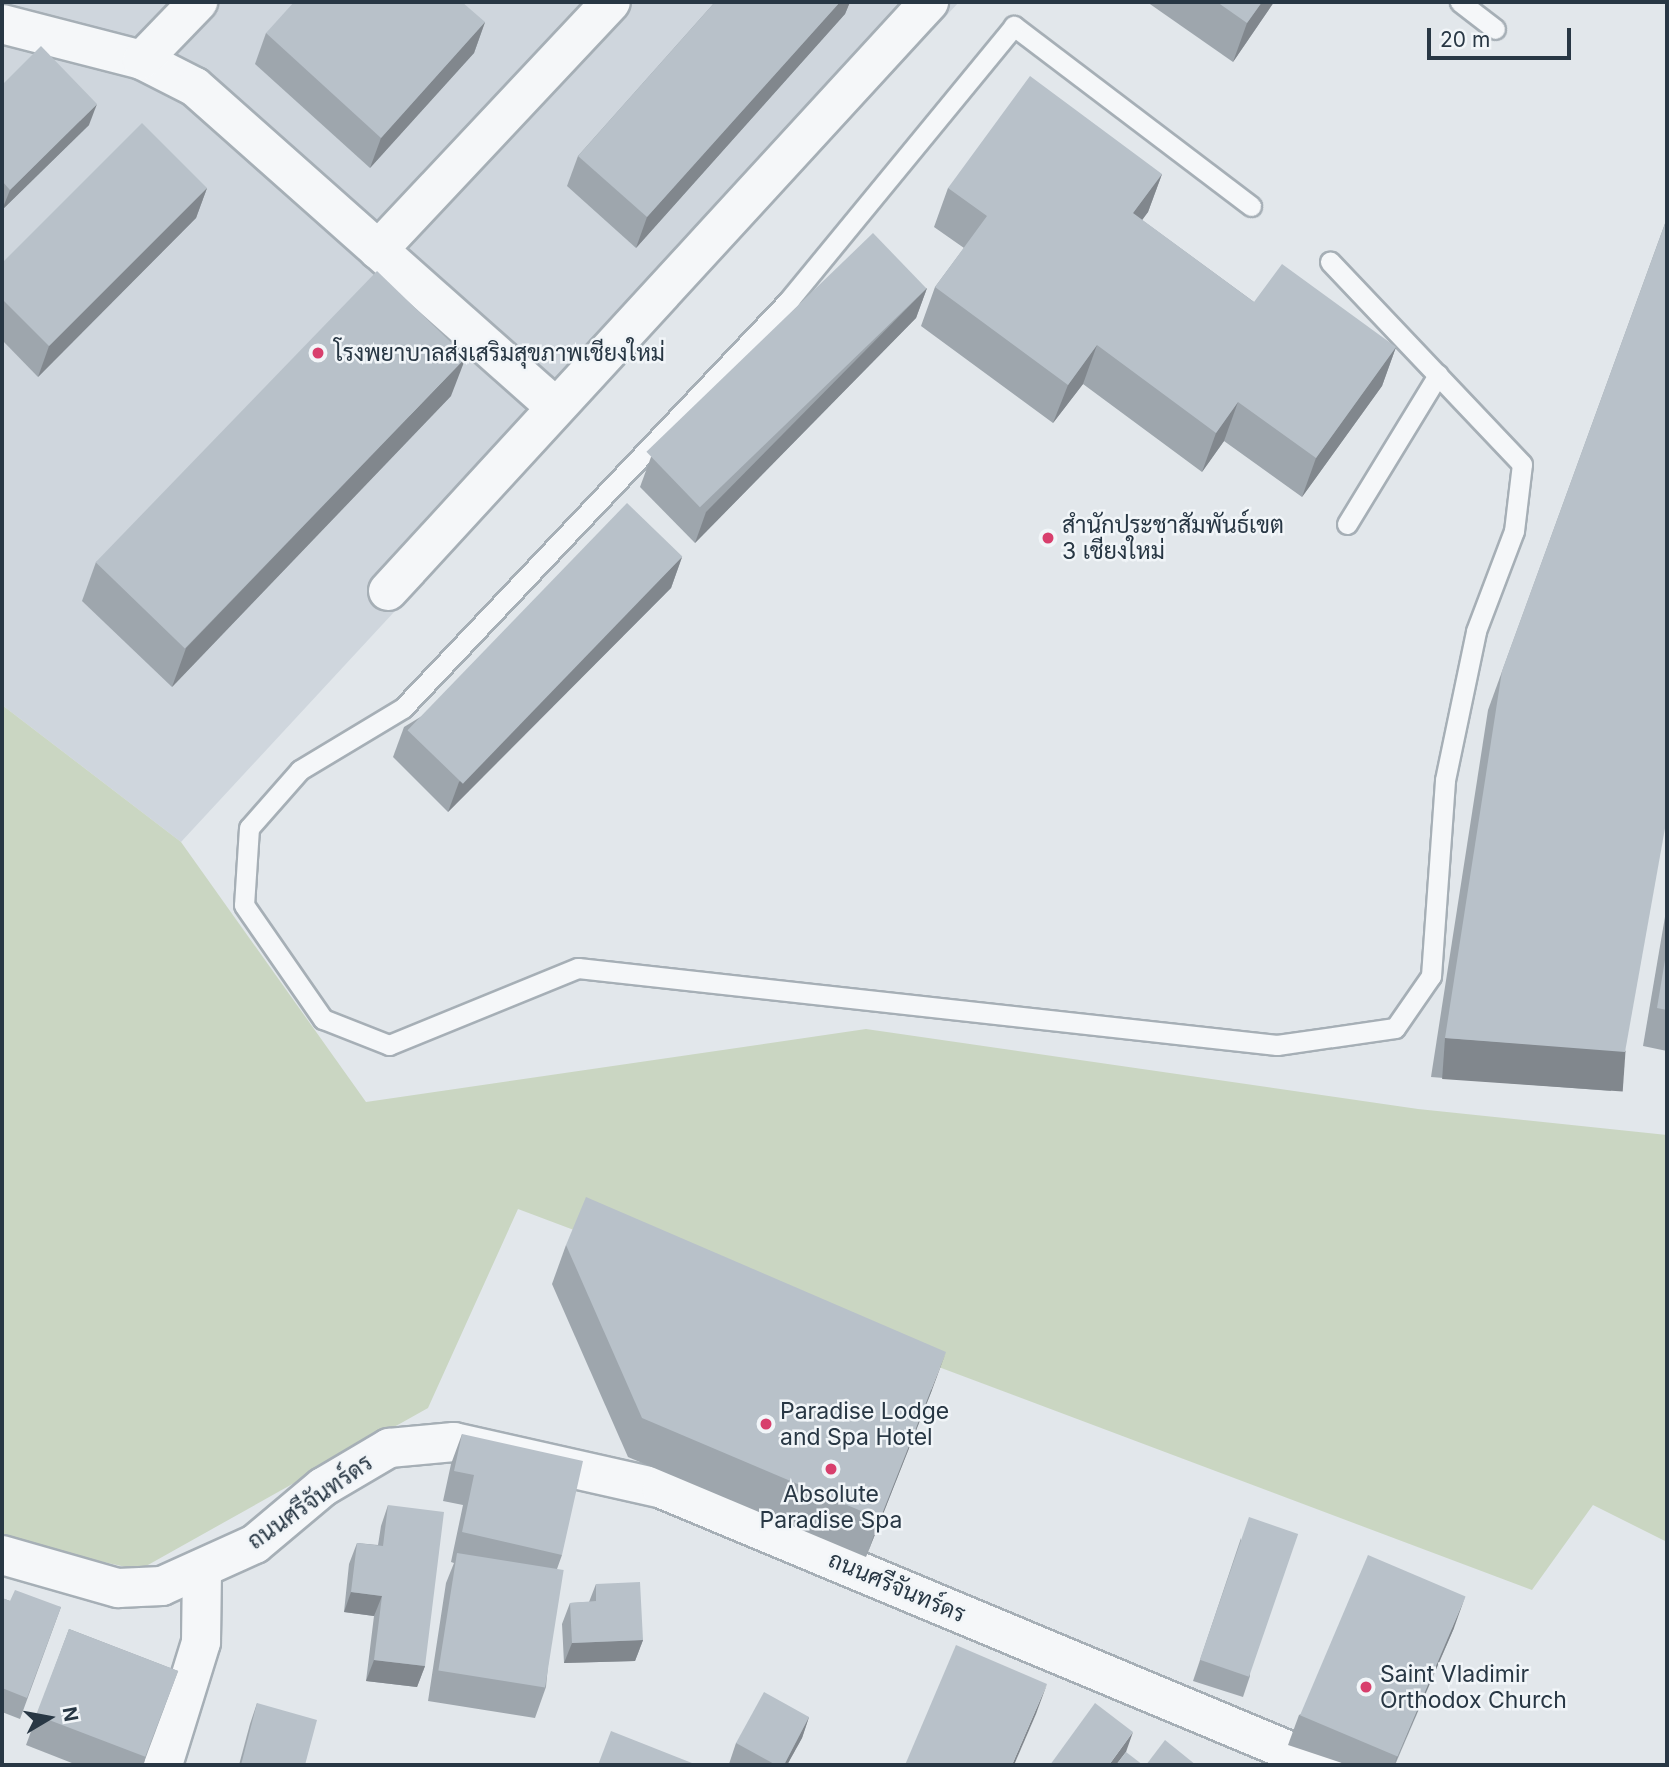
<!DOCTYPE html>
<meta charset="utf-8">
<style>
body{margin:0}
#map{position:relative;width:1669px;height:1767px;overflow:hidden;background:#e2e7eb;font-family:Inter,Sarabun,sans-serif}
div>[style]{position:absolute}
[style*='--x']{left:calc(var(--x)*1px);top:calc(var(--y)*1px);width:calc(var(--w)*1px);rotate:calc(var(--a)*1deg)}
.built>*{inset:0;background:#cfd6dd}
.green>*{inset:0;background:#cad6c2}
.roads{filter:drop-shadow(2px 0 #a6afb6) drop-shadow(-2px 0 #a6afb6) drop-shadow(0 2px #a6afb6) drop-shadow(0 -2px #a6afb6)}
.lane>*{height:19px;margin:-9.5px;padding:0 9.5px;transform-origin:9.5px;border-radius:9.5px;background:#f5f7f9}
.street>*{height:38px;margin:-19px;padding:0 19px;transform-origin:19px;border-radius:19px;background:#f5f7f9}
.wall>*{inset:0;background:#9ea6ad}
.shaded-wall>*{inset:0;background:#81878d;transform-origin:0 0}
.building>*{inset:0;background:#b8c1c9;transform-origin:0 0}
.dots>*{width:19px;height:19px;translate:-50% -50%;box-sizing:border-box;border:4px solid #f1f5f8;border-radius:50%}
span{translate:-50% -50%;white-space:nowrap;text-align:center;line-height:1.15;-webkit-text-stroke:5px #f1f5f8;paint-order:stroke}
.poi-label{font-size:23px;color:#283744}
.left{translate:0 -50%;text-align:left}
.street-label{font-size:23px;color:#283744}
.frame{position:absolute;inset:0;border:4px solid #283744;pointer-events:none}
.north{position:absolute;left:14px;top:1683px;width:70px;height:70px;-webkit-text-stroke:5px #f1f5f8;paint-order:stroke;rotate:80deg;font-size:19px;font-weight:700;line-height:28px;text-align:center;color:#283744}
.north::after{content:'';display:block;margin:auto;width:24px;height:32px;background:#283744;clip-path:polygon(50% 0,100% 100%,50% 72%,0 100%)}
.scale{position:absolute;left:1427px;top:28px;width:144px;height:32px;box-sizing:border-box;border:4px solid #283744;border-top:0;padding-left:9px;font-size:21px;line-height:24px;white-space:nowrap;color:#283744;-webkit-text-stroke:5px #f1f5f8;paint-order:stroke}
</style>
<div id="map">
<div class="built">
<div style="clip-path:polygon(2px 2px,959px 2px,181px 842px,2px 705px)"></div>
</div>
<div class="green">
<div style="clip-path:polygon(2px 705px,181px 842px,366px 1102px,866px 1029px,1418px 1109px,1667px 1135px,1667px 1542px,1593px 1505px,1532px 1590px,518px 1209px,428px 1408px,139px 1570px,2px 1539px)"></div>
</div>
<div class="roads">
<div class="lane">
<div style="--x:1460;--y:2;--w:44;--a:37.6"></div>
<div style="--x:1251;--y:206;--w:298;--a:-142.8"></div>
<div style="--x:1014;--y:26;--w:353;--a:129.4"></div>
<div style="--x:790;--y:299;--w:563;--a:133.42"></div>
<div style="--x:403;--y:708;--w:120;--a:149"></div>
<div style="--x:300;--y:770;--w:77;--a:131.3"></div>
<div style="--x:249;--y:828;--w:77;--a:93.7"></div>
<div style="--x:244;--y:905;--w:139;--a:55.3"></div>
<div style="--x:323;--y:1019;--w:71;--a:21.5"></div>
<div style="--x:389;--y:1045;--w:204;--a:-22.2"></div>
<div style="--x:578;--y:968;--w:703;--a:6.29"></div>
<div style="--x:1277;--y:1045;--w:119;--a:-8.2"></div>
<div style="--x:1395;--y:1028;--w:63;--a:-55.3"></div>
<div style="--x:1431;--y:976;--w:196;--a:-85.9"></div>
<div style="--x:1445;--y:780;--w:152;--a:-78.2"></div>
<div style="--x:1476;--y:631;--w:107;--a:-69.2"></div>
<div style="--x:1514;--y:531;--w:67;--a:-83.2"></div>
<div style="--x:1522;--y:464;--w:279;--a:-133.5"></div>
<div style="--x:1347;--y:524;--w:175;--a:-58.6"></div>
</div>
<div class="street">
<div style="--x:2;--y:24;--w:145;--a:14.4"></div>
<div style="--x:142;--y:60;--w:59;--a:27"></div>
<div style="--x:195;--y:87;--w:482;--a:41.6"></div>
<div style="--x:142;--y:60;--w:81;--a:-46"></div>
<div style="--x:378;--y:250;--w:340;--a:-46.8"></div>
<div style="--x:388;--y:591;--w:800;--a:-47.43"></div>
<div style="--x:2;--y:1555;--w:121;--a:15.9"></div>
<div style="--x:118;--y:1588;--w:44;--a:-2.6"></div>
<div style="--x:162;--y:1586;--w:102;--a:-24.3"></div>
<div style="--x:255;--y:1544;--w:89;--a:-40"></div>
<div style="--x:323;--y:1487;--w:77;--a:-30.6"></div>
<div style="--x:389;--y:1448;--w:65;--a:-5.3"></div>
<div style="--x:454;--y:1442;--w:213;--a:12.7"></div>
<div style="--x:662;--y:1489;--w:716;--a:22.66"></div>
<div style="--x:163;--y:1765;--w:129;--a:-72.8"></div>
<div style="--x:201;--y:1642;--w:72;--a:-89.2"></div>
</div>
</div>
<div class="wall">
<div style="clip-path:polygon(715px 2px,850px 2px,845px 14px,636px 248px,567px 186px,578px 156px)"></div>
<div style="clip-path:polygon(1147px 2px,1274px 2px,1233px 62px)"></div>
<div style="clip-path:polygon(485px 22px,474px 53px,370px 168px,255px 64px,266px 33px)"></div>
<div style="clip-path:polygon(2px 85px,89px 125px,2px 210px)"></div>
<div style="clip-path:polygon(1162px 174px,1148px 212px,1142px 220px,1254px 302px,1396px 347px,1382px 386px,1302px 497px,1224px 441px,1202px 472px,1083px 384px,1053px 423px,921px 326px,935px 287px,964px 248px,934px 227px,948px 188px)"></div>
<div style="clip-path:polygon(207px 188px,196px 218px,38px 377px,2px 340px,2px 263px)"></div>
<div style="clip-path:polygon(1667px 218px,1611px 1091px,1431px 1077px,1488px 710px)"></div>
<div style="clip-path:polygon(927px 288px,916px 318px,695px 543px,640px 487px,651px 457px)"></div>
<div style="clip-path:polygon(451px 396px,172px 687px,82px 601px,96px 562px)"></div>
<div style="clip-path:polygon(682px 557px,671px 588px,448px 812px,393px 757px,404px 727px)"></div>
<div style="clip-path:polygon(1667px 905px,1667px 1051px,1643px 1046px)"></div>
<div style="clip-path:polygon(566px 1245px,932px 1390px,866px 1557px,628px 1457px,552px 1284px)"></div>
<div style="clip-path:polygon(462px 1434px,562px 1555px,557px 1569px,546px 1687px,535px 1718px,428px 1701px,446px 1583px,454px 1563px,451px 1562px,463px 1505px,443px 1501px,451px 1464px)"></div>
<div style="clip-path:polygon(388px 1505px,425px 1666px,417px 1687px,366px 1681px,374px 1616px,344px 1612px,349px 1564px,357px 1543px,378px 1545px,381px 1526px)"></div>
<div style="clip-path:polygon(1241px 1538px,1250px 1676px,1243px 1697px,1193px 1681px)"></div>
<div style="clip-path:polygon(596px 1584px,643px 1640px,635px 1661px,564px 1663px,562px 1624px,570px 1603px,589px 1602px)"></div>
<div style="clip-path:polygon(2px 1598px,10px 1601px,61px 1607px,20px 1719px,2px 1712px)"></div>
<div style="clip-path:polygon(1454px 1628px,1395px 1765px,1348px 1765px,1288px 1745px,1299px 1715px)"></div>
<div style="clip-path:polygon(69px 1629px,178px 1671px,143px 1765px,77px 1765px,26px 1745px)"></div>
<div style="clip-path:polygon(257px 1703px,305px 1765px,239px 1765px,250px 1724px)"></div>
<div style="clip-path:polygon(809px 1717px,802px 1738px,787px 1765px,731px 1765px,729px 1764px,736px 1743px)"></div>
</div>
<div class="shaded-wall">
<div style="clip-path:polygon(840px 2px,850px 2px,845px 14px,636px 248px,647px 217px)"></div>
<div style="clip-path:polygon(1262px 2px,1274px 2px,1233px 62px,1247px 23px)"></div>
<div style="clip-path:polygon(485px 22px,474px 53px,370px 168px,381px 138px)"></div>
<div style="clip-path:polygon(97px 104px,89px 125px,2px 210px,10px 190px)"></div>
<div style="clip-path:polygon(1162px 174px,1148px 212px,1119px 251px,1133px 213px)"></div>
<div style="clip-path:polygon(207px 188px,196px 218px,38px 377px,49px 346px)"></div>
<div style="clip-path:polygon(927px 288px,916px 318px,695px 543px,706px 512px)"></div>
<div style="clip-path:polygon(1097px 345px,1083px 384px,1053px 423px,1068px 385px)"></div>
<div style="clip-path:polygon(1396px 347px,1382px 386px,1302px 497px,1316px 458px)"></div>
<div style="clip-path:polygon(466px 357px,451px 396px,172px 687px,186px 648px)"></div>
<div style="clip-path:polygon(1238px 402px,1224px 441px,1202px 472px,1216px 433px)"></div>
<div style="clip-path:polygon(682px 557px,671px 588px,448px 812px,459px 782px)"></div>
<div style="left:1445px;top:1038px;width:181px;height:41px;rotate:4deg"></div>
<div style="clip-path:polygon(946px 1352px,932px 1390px,866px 1557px,880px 1519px)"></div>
<div style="clip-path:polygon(351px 1592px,382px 1596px,374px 1616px,344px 1612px)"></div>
<div style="clip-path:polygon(1465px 1597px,1454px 1628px,1394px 1765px,1400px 1749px)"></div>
<div style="clip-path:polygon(643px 1640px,635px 1661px,564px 1663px,572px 1643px)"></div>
<div style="clip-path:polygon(374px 1660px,425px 1666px,417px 1687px,366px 1681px)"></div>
<div style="clip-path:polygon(1047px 1684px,1036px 1714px,1014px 1765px,1012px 1765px)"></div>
<div style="clip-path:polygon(809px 1717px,802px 1738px,787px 1765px,784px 1765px)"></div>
<div style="clip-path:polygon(1133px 1732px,1126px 1752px,1116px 1765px,1109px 1765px)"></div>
</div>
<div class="building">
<div style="clip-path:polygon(294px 2px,462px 2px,485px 22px,381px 138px,266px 33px)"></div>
<div style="clip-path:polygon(715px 2px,840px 2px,647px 217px,578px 156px)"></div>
<div style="clip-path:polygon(1217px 2px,1262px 2px,1247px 23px)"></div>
<div style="clip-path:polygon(41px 46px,97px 104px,10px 190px,2px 181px,2px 85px)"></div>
<div style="clip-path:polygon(1030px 76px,1162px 174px,1133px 213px,1254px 302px,1282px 264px,1396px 347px,1316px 458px,1238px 402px,1216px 433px,1097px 345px,1068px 385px,935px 287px,987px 216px,948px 188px)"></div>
<div style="clip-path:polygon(142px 123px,207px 188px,49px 346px,2px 299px,2px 263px)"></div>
<div style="clip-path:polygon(1667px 218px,1667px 817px,1625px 1052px,1445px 1038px,1502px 671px)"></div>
<div style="left:873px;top:233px;width:77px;height:315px;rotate:46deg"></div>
<div style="left:377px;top:271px;width:124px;height:405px;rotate:44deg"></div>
<div style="left:627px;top:503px;width:77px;height:316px;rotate:44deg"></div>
<div style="clip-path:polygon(1667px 948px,1667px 1010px,1657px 1008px)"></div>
<div style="clip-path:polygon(586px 1197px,946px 1352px,880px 1519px,642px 1418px,566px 1245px)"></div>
<div style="clip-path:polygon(462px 1434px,583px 1461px,562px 1555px,462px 1532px,474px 1475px,454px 1471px)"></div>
<div style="clip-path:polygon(388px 1505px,444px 1512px,425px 1666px,374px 1660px,382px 1596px,351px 1592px,357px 1543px,383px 1546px)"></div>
<div style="left:1249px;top:1517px;width:52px;height:151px;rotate:19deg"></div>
<div style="left:457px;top:1553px;width:108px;height:119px;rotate:9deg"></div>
<div style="left:1368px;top:1555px;width:106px;height:174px;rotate:23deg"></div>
<div style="clip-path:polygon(640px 1582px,643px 1640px,572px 1643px,570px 1603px,596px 1601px,596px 1584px)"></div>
<div style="clip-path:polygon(15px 1590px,61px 1607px,27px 1698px,2px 1688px,2px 1598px,10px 1601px)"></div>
<div style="left:69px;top:1629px;width:117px;height:92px;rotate:21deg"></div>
<div style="clip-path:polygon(956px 1645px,1047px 1684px,1012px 1765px,905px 1765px)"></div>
<div style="clip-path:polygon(764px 1692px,809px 1717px,784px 1765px,776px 1765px,736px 1743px)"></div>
<div style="clip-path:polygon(257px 1703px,317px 1720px,305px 1765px,241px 1765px)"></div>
<div style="clip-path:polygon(1095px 1703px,1133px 1732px,1109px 1765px,1050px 1765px)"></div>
<div style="clip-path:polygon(611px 1731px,697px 1765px,598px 1765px)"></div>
<div style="clip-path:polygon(1165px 1740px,1196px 1765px,1146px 1765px)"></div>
<div style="clip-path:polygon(1126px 1752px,1143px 1765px,1116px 1765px)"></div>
</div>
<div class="dots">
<div style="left:318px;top:353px;background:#d83f6d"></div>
<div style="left:1048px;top:538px;background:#d83f6d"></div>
<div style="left:766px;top:1424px;background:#d83f6d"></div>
<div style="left:831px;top:1469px;background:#d83f6d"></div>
<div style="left:1366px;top:1687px;background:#d83f6d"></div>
</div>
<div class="poi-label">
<span class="left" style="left:334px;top:353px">โรงพยาบาลส่งเสริมสุขภาพเชียงใหม่</span>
<span class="left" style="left:1062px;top:538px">สำนักประชาสัมพันธ์เขต<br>3 เชียงใหม่</span>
<span class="left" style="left:780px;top:1424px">Paradise Lodge<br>and Spa Hotel</span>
<span style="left:831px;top:1507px">Absolute<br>Paradise Spa</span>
<span class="left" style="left:1380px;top:1687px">Saint Vladimir<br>Orthodox Church</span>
</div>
<div class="street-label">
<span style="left:310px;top:1502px;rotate:-35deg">ถนนศรีจันทร์ดร</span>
<span style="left:897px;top:1587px;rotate:23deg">ถนนศรีจันทร์ดร</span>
</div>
<div class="frame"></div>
<div class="north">N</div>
<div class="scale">20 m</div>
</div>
